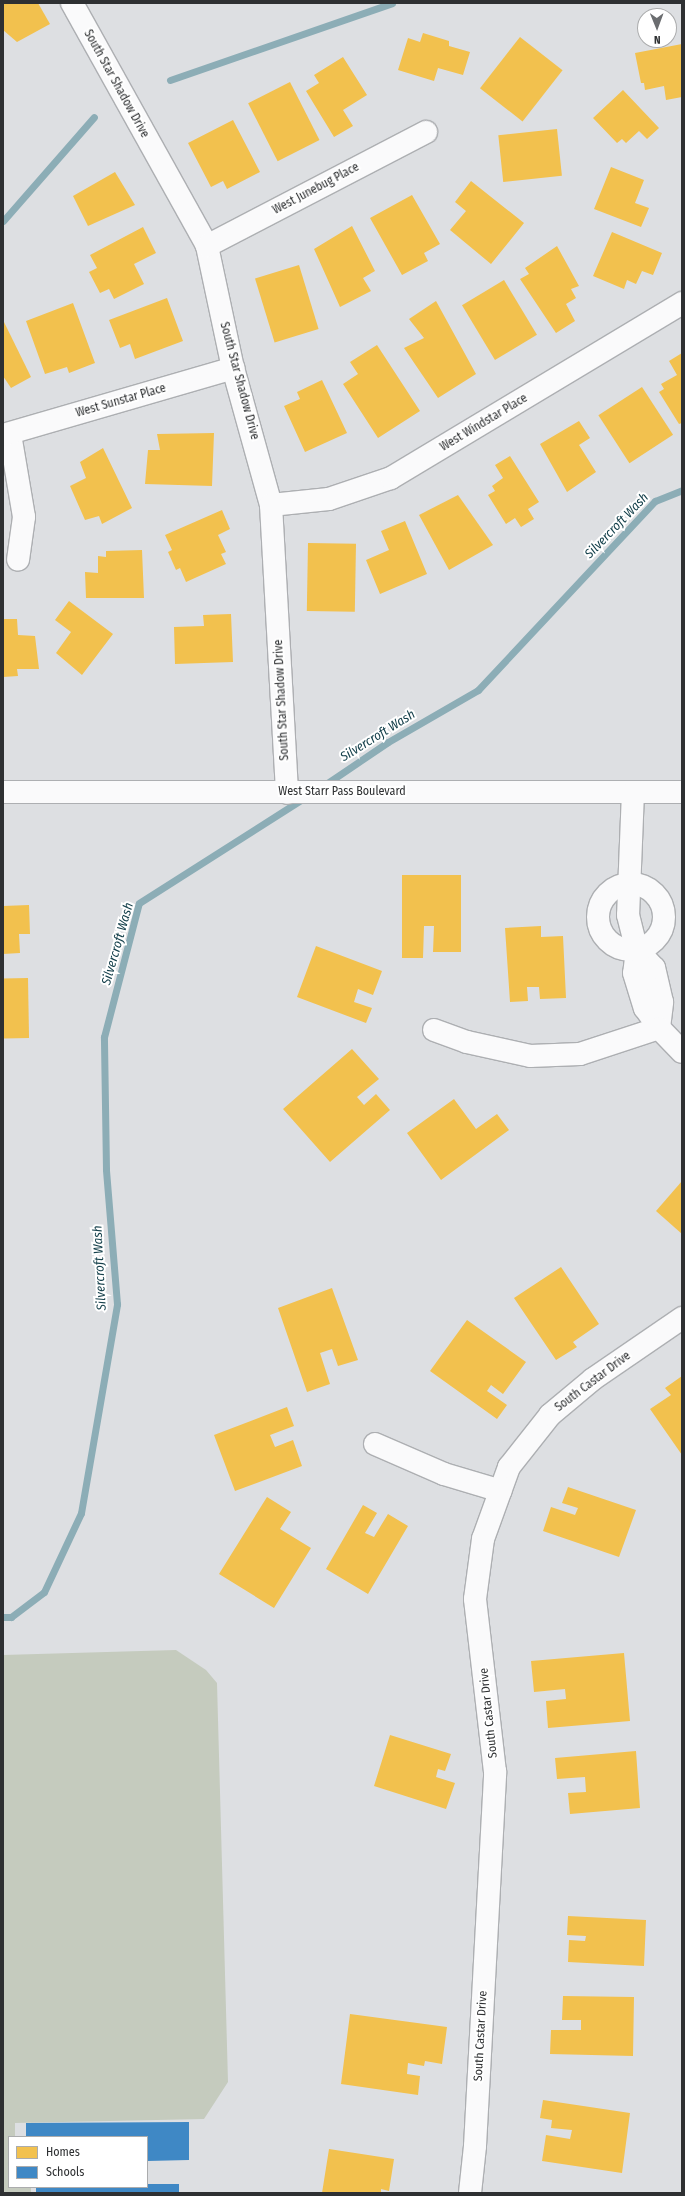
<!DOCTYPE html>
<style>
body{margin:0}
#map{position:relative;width:685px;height:2196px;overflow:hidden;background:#dddfe2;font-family:"Fira Sans Condensed",sans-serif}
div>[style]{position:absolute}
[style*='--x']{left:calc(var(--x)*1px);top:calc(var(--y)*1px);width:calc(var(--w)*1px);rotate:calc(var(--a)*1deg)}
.green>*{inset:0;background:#c5cbbe}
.homes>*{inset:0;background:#f2c14e;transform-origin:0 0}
.schools>*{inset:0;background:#3f88c5}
.stream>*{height:7px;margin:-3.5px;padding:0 3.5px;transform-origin:3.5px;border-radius:3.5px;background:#8cadb6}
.roads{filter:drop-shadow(1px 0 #adafb2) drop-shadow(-1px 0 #adafb2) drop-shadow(0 1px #adafb2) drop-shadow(0 -1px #adafb2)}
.minor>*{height:22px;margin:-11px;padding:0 11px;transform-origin:11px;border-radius:11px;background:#fafafb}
.minor>.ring{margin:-11px;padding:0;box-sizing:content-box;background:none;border:22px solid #fafafb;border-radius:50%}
span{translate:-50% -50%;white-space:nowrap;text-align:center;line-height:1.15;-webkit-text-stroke:4px #fff;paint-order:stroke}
.street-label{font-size:12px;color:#2e3032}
.water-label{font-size:13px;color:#15404b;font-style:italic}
.frame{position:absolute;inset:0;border:4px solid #2e3032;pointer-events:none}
.legend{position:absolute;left:8px;top:2136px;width:140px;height:52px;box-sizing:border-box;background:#fff;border:1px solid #abacad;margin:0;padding:5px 7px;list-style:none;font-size:12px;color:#2e3032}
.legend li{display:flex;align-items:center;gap:8px;height:20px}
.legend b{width:20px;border:1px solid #abacad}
.north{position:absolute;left:637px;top:8px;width:40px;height:40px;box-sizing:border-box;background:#fff;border:1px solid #abacad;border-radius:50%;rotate:179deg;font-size:11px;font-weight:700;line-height:16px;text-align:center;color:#2e3032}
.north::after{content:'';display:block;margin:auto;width:14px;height:18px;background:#6b6d70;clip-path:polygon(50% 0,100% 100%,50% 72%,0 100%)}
</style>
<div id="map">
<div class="green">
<div style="clip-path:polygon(176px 1650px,206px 1670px,217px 1683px,228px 2082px,204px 2119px,15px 2123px,15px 2137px,9px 2137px,9px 2187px,31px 2187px,31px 2193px,3px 2193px,3px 1655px)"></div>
</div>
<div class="homes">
<div style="clip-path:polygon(3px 3px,38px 3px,50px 24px,17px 42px,3px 30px)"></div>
<div style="clip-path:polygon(423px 33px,449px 41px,449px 46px,470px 52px,463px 75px,438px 68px,434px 81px,398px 70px,408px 38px,420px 42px)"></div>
<div style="left:520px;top:37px;width:54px;height:65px;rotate:38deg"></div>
<div style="clip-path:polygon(682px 44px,682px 97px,666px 100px,664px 86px,645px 90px,644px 83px,641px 83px,635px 53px)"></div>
<div style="clip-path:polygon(343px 57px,367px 95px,343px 110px,353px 126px,334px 137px,306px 91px,319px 83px,314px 75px)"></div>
<div style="left:290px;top:82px;width:65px;height:47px;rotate:63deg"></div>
<div style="clip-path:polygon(623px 90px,659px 128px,647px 139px,639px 131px,626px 143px,622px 139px,617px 143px,593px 118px)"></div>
<div style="clip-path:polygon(233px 120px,260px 172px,227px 189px,223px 181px,211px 187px,188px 143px)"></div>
<div style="left:557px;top:129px;width:47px;height:59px;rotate:84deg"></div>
<div style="clip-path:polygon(611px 167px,644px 180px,635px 203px,649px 208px,641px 227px,594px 209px)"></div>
<div style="clip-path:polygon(115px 172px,135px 205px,88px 226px,73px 196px)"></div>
<div style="clip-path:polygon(471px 181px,524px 223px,491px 264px,450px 230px,466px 211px,455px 202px)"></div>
<div style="clip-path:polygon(412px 195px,440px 244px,424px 253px,428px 261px,402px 275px,370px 218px)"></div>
<div style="clip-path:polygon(352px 226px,375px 271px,363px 278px,371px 291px,340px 307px,314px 249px)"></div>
<div style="clip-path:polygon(143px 227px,156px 253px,134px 264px,144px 284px,114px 299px,109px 289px,100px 293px,89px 272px,97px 268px,90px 255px)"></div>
<div style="clip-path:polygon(612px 232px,662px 253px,653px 275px,642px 271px,636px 284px,627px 280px,624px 289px,593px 276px)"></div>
<div style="clip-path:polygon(557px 246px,579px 286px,571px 289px,576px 298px,566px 304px,575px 321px,556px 333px,520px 279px,529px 274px,525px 268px)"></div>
<div style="left:299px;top:265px;width:67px;height:46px;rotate:73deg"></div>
<div style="left:504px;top:280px;width:64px;height:49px;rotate:59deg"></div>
<div style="clip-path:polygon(167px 298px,183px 341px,135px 359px,130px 344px,120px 348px,109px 320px)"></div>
<div style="clip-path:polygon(436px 301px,476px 374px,438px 398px,404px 348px,424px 338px,409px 319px)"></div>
<div style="clip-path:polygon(73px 303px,95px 363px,69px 373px,67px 367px,45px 374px,26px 321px)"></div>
<div style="clip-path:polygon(3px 320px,31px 377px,11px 388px,3px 376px)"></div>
<div style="clip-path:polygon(377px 345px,420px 411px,378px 438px,343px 384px,358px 374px,350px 362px)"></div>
<div style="clip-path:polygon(682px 353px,682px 423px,679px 424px,659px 392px,664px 389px,661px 384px,677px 375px,669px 361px)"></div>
<div style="clip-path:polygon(322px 380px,347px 433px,305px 452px,284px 406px,300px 399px,297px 392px)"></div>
<div style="left:642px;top:387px;width:57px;height:52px;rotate:57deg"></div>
<div style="clip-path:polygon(579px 421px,590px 438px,579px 445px,596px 472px,567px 492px,540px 444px)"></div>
<div style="clip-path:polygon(214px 433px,212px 486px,145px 484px,148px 450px,160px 450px,157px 434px)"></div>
<div style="clip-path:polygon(103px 448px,132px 508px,102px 524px,99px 516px,85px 520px,70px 486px,86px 478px,80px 462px)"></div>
<div style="clip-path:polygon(510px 456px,539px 502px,528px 509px,534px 519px,521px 527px,515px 518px,506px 524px,488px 495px,495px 491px,492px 486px,503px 478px,495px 465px)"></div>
<div style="clip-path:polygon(458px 495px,493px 545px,449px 570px,419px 515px)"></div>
<div style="clip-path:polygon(222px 510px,230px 529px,218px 535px,226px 552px,221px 554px,226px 564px,186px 582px,180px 568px,176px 570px,168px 552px,172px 550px,165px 535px)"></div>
<div style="clip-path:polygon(405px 521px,427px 574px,380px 594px,366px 560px,389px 550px,381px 531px)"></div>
<div style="left:308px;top:543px;width:48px;height:68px;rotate:1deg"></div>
<div style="clip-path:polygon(142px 550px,144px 598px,86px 598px,85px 572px,98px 573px,98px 556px,106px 557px,106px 551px)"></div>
<div style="clip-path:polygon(69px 601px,113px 634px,82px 675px,56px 653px,71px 632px,55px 620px)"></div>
<div style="clip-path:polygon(231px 614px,233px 662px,175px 664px,174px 627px,204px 626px,203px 615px)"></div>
<div style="clip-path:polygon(3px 619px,17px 619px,18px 635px,35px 636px,39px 669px,17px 669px,18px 676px,3px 677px)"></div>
<div style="clip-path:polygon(402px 875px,461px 875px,461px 952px,433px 952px,434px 926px,424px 926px,423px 958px,402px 958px)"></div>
<div style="clip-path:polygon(29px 905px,30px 934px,19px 934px,20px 953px,3px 954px,3px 906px)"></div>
<div style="clip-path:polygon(541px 926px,541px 937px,563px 936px,566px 998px,540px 999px,539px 987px,527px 987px,528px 1001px,510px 1002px,505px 928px)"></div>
<div style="clip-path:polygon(316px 946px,382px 971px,373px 995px,358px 989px,354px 1002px,372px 1008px,366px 1023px,297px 997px)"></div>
<div style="left:28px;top:978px;width:60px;height:25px;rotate:89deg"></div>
<div style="clip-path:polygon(352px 1049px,379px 1079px,357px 1097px,364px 1105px,376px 1094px,390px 1110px,330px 1162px,283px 1109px)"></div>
<div style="clip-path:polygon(454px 1099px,476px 1129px,497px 1114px,509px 1130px,441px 1180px,407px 1133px)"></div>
<div style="clip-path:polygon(682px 1181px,682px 1234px,656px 1211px)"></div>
<div style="clip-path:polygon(561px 1267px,599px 1324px,573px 1342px,577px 1347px,556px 1360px,514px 1298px)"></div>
<div style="clip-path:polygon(332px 1288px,358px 1360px,338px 1366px,332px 1349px,320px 1353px,330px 1384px,307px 1392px,278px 1308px)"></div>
<div style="clip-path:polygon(467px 1320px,526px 1362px,503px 1394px,491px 1385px,487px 1391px,507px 1405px,497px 1419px,430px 1371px)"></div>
<div style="clip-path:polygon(682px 1376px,682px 1455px,650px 1409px,671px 1395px,665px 1388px)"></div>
<div style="clip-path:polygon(287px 1407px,294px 1426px,270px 1435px,275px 1447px,293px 1440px,302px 1466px,235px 1491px,214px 1435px)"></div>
<div style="clip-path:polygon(568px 1487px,636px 1510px,619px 1557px,543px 1531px,551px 1507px,575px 1515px,578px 1508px,562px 1503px)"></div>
<div style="clip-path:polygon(267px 1497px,291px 1512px,280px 1529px,311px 1548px,274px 1608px,219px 1574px)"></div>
<div style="clip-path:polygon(363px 1505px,377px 1513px,365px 1533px,374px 1537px,388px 1514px,408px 1526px,368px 1594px,326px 1569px)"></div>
<div style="clip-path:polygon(624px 1653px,630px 1721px,548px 1728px,546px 1701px,566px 1699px,565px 1689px,534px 1692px,531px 1661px)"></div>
<div style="clip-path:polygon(390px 1735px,451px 1754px,445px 1771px,438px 1769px,436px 1777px,455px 1783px,446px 1809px,374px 1786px)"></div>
<div style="clip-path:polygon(636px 1751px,640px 1808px,570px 1814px,568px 1793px,586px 1792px,585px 1777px,557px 1779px,555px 1758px)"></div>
<div style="clip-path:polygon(568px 1916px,646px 1920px,644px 1966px,568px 1962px,569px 1940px,585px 1941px,586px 1936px,567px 1935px)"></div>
<div style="clip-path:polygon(563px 1996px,634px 1997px,633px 2056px,550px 2054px,551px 2030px,581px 2030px,581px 2020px,562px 2020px)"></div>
<div style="clip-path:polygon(350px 2014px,447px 2027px,442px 2064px,425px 2061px,424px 2066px,408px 2063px,407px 2074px,420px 2076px,418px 2095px,341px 2084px)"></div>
<div style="clip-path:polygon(543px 2100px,630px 2113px,622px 2173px,542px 2161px,546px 2135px,570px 2139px,572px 2130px,551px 2128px,552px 2120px,540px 2118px)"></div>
<div style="clip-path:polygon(329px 2149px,394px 2159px,389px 2191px,381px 2189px,381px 2193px,322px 2193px)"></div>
</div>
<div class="schools">
<div style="clip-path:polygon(189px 2122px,189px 2160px,147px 2161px,147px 2137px,26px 2137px,26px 2123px)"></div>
<div style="clip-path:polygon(147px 2184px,179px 2184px,179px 2193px,36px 2193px,36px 2187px,147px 2187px)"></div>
</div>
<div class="stream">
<div style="--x:170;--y:80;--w:235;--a:-19.1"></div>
<div style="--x:3;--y:221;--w:138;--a:-48.8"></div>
<div style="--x:323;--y:786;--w:78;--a:-34.1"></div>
<div style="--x:388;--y:742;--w:104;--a:-30"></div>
<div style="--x:478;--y:690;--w:259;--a:-46.9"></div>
<div style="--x:655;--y:501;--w:29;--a:-22"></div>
<div style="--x:3;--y:1617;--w:8;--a:0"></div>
<div style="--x:11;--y:1617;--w:41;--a:-37.1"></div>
<div style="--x:44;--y:1592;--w:87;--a:-64.9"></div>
<div style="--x:81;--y:1513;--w:212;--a:-80.2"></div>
<div style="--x:117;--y:1304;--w:135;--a:-94.7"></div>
<div style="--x:106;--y:1169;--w:132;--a:-90.9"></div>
<div style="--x:104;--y:1037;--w:138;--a:-75.4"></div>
<div style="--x:139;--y:903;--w:196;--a:-32.5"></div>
</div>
<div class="roads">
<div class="minor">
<div style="--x:72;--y:3;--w:278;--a:60.9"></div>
<div style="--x:207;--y:246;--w:125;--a:78"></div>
<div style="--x:233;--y:368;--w:142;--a:74.5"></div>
<div style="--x:271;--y:505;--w:288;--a:86.8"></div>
<div style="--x:207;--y:246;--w:247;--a:-27.5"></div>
<div style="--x:10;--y:434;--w:84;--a:80.4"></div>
<div style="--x:24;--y:517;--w:43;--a:97.9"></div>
<div style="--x:3;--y:435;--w:240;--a:-16.2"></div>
<div style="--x:271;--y:505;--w:58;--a:-5.9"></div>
<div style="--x:329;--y:499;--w:65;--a:-18.7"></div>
<div style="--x:391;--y:478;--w:340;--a:-31"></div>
<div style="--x:3;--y:792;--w:679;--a:0"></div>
<div style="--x:633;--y:792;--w:123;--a:92.3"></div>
<div style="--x:628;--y:915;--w:36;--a:76"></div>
<div style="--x:637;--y:950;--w:23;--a:97"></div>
<div style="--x:634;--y:973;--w:37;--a:73"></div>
<div style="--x:645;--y:1008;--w:24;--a:55"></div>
<div style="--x:659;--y:1028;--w:26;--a:-83"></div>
<div style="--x:662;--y:1002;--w:35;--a:-103"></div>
<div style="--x:654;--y:968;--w:25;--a:-133"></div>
<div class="ring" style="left:598px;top:884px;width:44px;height:44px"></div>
<div style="--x:434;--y:1030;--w:35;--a:20"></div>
<div style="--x:467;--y:1042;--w:65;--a:12.5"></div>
<div style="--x:530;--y:1056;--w:50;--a:-2.3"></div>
<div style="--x:580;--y:1054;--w:83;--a:-18.2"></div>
<div style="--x:659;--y:1028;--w:33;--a:46"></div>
<div style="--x:375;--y:1444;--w:75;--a:23.5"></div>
<div style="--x:444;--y:1474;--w:59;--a:16.6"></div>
<div style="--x:470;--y:2193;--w:47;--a:-83.9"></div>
<div style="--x:475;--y:2146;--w:375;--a:-86.9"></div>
<div style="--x:495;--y:1772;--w:174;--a:-96.6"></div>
<div style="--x:475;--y:1599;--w:61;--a:-82.4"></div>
<div style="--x:483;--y:1539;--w:77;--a:-70.1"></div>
<div style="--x:509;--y:1467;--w:66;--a:-51.7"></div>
<div style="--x:550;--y:1415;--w:56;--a:-39.9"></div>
<div style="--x:593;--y:1379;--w:108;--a:-34.4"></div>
</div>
</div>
<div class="street-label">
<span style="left:116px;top:84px;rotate:61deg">South Star Shadow Drive</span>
<span style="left:316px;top:189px;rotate:-28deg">West Junebug Place</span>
<span style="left:239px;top:381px;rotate:75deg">South Star Shadow Drive</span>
<span style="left:121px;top:401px;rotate:-16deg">West Sunstar Place</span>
<span style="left:484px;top:423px;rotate:-31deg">West Windstar Place</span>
<span style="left:282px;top:700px;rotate:-93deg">South Star Shadow Drive</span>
<span style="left:342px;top:792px">West Starr Pass Boulevard</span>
<span style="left:593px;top:1382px;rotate:-37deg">South Castar Drive</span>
<span style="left:489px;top:1713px;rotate:-96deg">South Castar Drive</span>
<span style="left:481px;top:2036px;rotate:-87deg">South Castar Drive</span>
</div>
<div class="water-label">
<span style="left:617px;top:526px;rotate:-46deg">Silvercroft Wash</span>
<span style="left:378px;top:736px;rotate:-32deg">Silvercroft Wash</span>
<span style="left:118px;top:944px;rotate:-74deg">Silvercroft Wash</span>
<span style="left:100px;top:1268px;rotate:-93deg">Silvercroft Wash</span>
</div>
<div class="frame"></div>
<ul class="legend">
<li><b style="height:11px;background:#f2c14e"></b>Homes</li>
<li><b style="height:11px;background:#3f88c5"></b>Schools</li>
</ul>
<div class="north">N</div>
</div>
